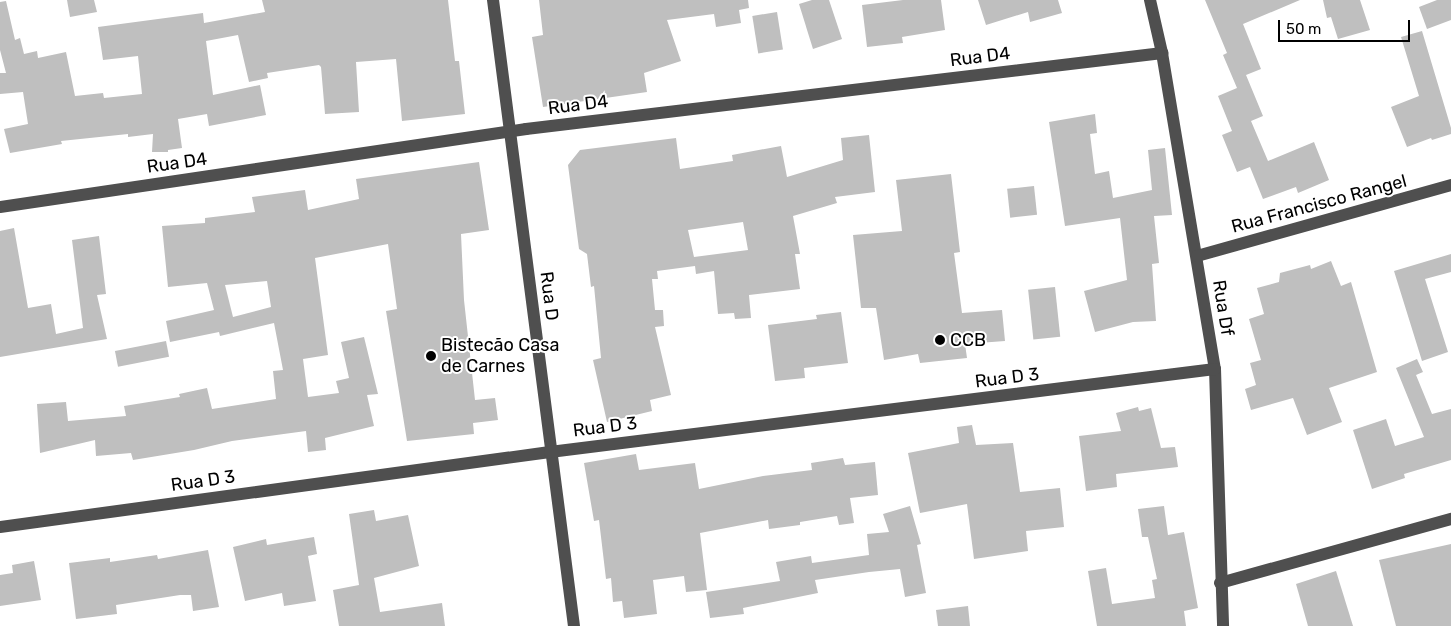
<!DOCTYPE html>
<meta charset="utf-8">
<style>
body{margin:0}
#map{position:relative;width:1451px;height:626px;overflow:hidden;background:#fff;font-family:Rubik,sans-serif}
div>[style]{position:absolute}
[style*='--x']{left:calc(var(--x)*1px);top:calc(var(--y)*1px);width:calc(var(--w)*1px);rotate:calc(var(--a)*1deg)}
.building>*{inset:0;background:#bfbfbf;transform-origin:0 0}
.minor>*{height:12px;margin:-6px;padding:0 6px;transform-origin:6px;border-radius:6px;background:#4f4f4f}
.dots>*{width:14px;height:14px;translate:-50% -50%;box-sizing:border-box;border:2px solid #fff;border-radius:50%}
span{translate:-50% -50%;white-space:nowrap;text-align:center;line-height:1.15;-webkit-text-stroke:4px #fff;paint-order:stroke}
.street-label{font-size:18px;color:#000}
.poi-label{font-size:18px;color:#000}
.left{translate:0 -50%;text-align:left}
.scale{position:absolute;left:1278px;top:20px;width:132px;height:22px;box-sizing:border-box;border:2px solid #000;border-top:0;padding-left:6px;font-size:15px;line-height:18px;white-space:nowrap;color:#000;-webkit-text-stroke:4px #fff;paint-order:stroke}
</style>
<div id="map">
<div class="building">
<div style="clip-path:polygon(67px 0,94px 0,97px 12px,70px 17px)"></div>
<div style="clip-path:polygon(262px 0,448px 0,455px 61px,459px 61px,465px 114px,402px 121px,396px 59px,356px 62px,359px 112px,325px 114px,321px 67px,319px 65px,267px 73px,268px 78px,249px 82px,238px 35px,206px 41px,213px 95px,260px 85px,266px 115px,209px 126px,207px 114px,178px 119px,182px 148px,168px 150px,168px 152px,152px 152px,153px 134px,128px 137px,128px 134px,61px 141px,62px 144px,10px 153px,4px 129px,28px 124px,23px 92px,0 94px,0 73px,6px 73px,0 50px,0 2px,6px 1px,15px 40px,20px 38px,24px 54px,37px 51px,38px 58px,66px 52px,75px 96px,103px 93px,104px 98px,142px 94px,138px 56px,103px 60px,98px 27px,203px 13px,204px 23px,265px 12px)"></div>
<div style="clip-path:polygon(539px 0,748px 0,749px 8px,739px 10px,741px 23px,716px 27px,714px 14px,667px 20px,681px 61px,644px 73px,647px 92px,543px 107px,532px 37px,543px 35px)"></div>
<div style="clip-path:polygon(812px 0,829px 0,842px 39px,813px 49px,799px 4px)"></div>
<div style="clip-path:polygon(903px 0,941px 0,945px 30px,902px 37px,903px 43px,867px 47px,862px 5px)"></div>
<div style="clip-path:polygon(978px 0,1058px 0,1062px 13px,1030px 22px,1028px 12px,986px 25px)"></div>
<div style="clip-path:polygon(1205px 0,1300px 0,1243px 24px,1261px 69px,1246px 75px,1263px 116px,1251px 121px,1268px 161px,1314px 142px,1329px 180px,1298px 193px,1296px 187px,1263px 199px,1250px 167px,1237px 172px,1222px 135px,1232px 131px,1218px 96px,1237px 88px,1223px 55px,1227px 53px)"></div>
<div style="clip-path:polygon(1323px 0,1360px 0,1370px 30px,1338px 39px,1331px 17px,1327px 18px)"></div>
<div style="clip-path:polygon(1437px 0,1451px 0,1451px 20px,1427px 29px,1419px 7px)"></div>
<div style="left:777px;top:12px;width:38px;height:25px;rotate:81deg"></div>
<div style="clip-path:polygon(1422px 31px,1451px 128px,1451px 134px,1432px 140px,1431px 138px,1407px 147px,1391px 107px,1419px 96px,1401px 37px)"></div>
<div style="clip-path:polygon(1095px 114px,1097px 133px,1090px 134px,1095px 174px,1109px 171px,1113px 198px,1152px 190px,1148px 150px,1165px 148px,1172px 215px,1154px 216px,1159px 263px,1152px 264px,1156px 321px,1133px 322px,1095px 332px,1084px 291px,1127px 280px,1120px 218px,1065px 226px,1049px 122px)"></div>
<div style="clip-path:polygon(evenodd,869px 135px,875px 192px,835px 197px,837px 203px,793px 216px,800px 254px,795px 254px,800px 289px,749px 295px,751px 318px,735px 319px,734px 313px,718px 314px,714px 271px,696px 274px,695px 266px,657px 271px,658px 279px,652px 279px,655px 310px,663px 310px,664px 326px,655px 327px,671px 395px,650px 400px,652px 411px,607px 422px,593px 360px,601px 358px,594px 286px,591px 287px,587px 254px,579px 249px,568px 165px,580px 150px,676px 138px,680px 169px,733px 161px,732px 155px,781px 146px,787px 177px,843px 160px,841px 138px,869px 135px,743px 222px,748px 250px,694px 257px,688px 230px,743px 222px)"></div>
<div style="clip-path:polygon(evenodd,479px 162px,489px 230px,461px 234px,464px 300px,475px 400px,495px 398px,498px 420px,473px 423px,474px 434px,407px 441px,386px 311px,397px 309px,388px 244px,315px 258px,328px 355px,303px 359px,308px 397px,339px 393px,336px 381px,349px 378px,341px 342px,364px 337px,378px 394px,367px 395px,374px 426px,325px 438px,326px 450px,308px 452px,306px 431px,232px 441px,194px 450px,133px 460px,131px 453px,96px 456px,95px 440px,40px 453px,37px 404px,66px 402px,68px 421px,126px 416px,124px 406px,180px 397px,179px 394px,207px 388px,212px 409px,276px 399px,273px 371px,283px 370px,274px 323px,220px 336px,219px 332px,170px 342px,166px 321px,214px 310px,207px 283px,168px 287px,162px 226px,205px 223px,205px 218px,255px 212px,252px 197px,305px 190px,308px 210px,359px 199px,356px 179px,479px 162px,267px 281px,271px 307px,233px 317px,225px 285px,267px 281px)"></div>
<div style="clip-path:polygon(951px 174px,960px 252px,954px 253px,962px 313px,1002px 310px,1005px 341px,965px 344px,967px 358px,920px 363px,918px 354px,884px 360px,876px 308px,861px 308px,853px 235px,902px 231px,896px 180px)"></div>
<div style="left:1034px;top:186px;width:29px;height:27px;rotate:84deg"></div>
<div style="clip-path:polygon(14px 228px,28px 308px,51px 304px,56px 334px,83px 328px,72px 240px,99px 236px,106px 294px,97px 295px,107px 339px,0 357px,0 231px)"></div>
<div style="clip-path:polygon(1451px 254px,1451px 272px,1425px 279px,1448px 352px,1422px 361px,1394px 271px)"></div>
<div style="clip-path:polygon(1331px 261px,1341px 286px,1351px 282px,1377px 372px,1329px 388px,1342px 422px,1307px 435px,1293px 398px,1251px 410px,1245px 389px,1256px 385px,1250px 363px,1261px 360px,1249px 319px,1264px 314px,1257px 288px,1279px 282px,1280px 273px,1310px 265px,1311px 269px)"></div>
<div style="left:1055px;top:287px;width:50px;height:27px;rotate:84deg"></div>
<div style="clip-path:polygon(841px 312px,848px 363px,804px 368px,805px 378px,775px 381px,768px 325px,817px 319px,816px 315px)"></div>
<div style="left:166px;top:341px;width:16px;height:52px;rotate:79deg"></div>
<div style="clip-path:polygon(1417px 359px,1423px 372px,1416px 375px,1432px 414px,1451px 409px,1451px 460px,1404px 474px,1405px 478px,1372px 489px,1353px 430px,1386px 419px,1395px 446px,1424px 437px,1396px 368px)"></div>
<div style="clip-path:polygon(1138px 407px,1139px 411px,1151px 408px,1161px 448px,1175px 447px,1178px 467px,1116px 474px,1117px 487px,1086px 491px,1079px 436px,1121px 431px,1116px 413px)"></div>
<div style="clip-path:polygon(972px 425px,976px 445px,1013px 443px,1020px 492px,1060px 488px,1064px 527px,1026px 531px,1028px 551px,974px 559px,967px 504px,920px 513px,908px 453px,959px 443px,957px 427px)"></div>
<div style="clip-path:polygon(636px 454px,639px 470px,695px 463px,699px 489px,763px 476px,812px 470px,811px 463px,843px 458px,845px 465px,875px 462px,878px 495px,850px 498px,854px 523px,839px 525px,837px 516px,800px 522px,800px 525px,769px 529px,768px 520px,700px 533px,707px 590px,686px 592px,684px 576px,653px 580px,657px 614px,624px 618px,622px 601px,613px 602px,611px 578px,606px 579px,599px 520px,594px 521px,584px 463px)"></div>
<div style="clip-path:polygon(910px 506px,921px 544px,917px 545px,926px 593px,905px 597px,900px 569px,869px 572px,815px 580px,818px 593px,743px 608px,744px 614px,710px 618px,706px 592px,780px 581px,776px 562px,811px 556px,812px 563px,869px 555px,867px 534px,889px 532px,883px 514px)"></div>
<div style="clip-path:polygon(1164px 506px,1168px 535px,1184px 532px,1198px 608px,1184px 611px,1186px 626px,1097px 626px,1088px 571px,1106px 568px,1112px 604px,1155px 598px,1152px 580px,1157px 579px,1148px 537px,1142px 537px,1138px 509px)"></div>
<div style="clip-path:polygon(374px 510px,376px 521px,408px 515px,419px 566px,374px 578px,380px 612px,442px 603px,445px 626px,339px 626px,333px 590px,359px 585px,349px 514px)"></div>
<div style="clip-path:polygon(314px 537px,317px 554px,308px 556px,316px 601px,284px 606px,282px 593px,245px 601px,233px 547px,266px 539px,267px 545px)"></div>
<div style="clip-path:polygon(1451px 544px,1451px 626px,1396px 626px,1379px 560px)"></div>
<div style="clip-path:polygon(208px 550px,219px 607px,193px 611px,191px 595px,180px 595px,116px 605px,117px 614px,76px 619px,69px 563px,110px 558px,110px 562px,157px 555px,158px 559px)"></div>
<div style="clip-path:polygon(34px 561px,41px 600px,0 606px,0 575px,13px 573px,12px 565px)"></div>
<div style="clip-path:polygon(1336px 571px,1353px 626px,1308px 626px,1296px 584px)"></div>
<div style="clip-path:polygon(968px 606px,970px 626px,938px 626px,936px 610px)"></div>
</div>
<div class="minor">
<div style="--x:493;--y:0;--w:631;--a:82.63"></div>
<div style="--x:1150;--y:0;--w:54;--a:77.2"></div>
<div style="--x:1162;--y:53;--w:320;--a:80.5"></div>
<div style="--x:1215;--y:369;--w:257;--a:88.2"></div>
<div style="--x:0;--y:207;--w:532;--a:-8.43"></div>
<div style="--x:526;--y:129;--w:641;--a:-6.81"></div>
<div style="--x:1197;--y:256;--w:264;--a:-15.6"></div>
<div style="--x:0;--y:527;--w:555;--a:-7.77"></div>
<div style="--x:550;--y:452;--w:670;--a:-7.11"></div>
<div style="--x:1220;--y:583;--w:240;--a:-15.5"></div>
</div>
<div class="dots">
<div style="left:940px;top:340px;background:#000"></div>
<div style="left:431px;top:356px;background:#000"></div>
</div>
<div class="street-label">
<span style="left:980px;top:57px;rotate:-7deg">Rua D4</span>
<span style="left:578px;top:105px;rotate:-7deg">Rua D4</span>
<span style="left:177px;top:163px;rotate:-8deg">Rua D4</span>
<span style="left:1319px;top:204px;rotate:-15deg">Rua Francisco Rangel</span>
<span style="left:549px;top:296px;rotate:83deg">Rua D</span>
<span style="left:1223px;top:308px;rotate:81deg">Rua Df</span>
<span style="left:1007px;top:378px;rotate:-7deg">Rua D 3</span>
<span style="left:605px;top:427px;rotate:-7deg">Rua D 3</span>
<span style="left:203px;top:481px;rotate:-8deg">Rua D 3</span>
</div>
<div class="poi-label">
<span class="left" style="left:950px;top:340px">CCB</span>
<span class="left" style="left:441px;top:356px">Bistecão Casa<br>de Carnes</span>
</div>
<div class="scale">50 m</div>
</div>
